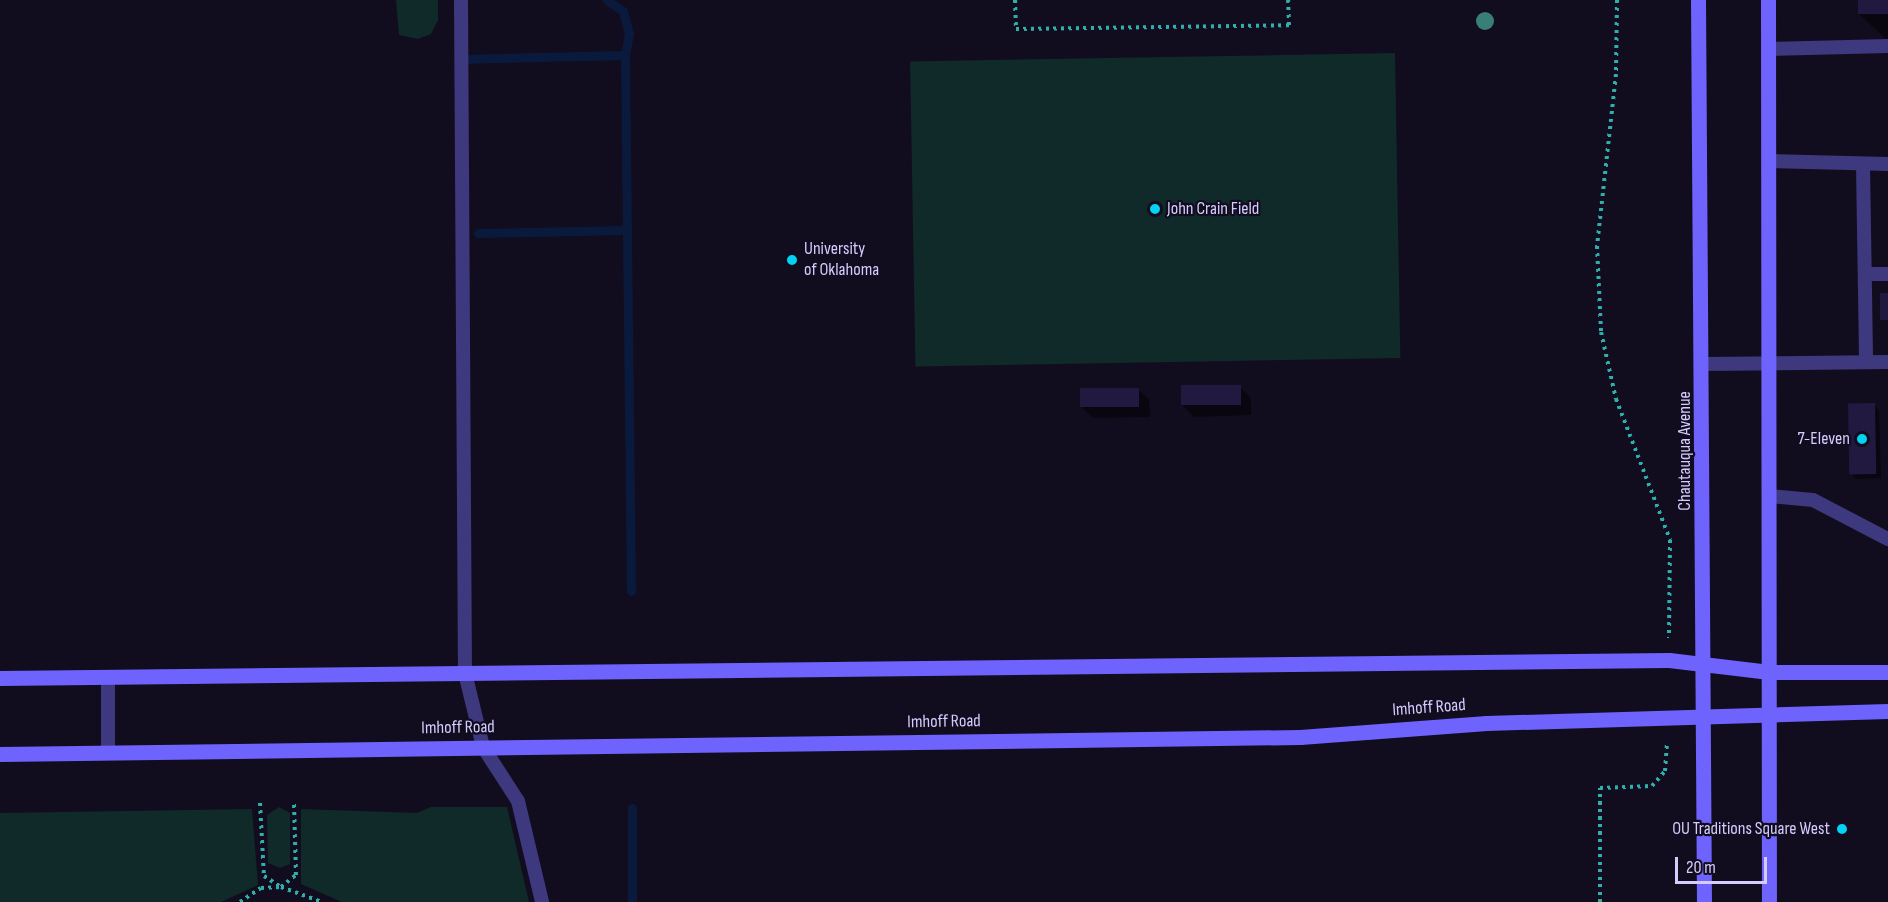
<!DOCTYPE html>
<style>
body{margin:0}
#map{position:relative;width:1888px;height:902px;overflow:hidden;background:#110d1f;font-family:"Sofia Sans Condensed",sans-serif}
div>[style]{position:absolute}
[style*='--x']{left:calc(var(--x)*1px);top:calc(var(--y)*1px);width:calc(var(--w)*1px);rotate:calc(var(--a)*1deg)}
.green>*{inset:0;background:#102929;transform-origin:0 0}
.shadow>*{inset:0;background:#0007}
.stream>*{height:9px;margin:-4.5px;padding:0 4.5px;transform-origin:4.5px;border-radius:4.5px;background:#0a1a3c}
.building>*{inset:0;background:#221940;transform-origin:0 0}
.path>*{height:4px;margin-top:-2px;transform-origin:0;background:repeating-linear-gradient(90deg,#2fafac 0 3px,transparent 0 7.5px)}
.lane>*{height:14px;margin:-7px;padding:0 7px;transform-origin:7px;border-radius:7px;background:#3e387e}
.secondary>*{height:15px;margin:-7.5px;padding:0 7.5px;transform-origin:7.5px;border-radius:7.5px;background:#6e64fd}
.trees>*{width:18px;height:18px;margin:-9px;border-radius:50%;background:#397f78}
.dots>*{width:16px;height:16px;translate:-50% -50%;box-sizing:border-box;border:3px solid #110d1f;border-radius:50%}
span{translate:-50% -50%;white-space:nowrap;text-align:center;line-height:1.15;-webkit-text-stroke:4.5px #110d1f;paint-order:stroke}
.poi-label{font-size:18px;color:#d4ccfe}
.left{translate:0 -50%;text-align:left}
.right{translate:-100% -50%;text-align:right}
.street-label{font-size:18px;color:#d4ccfe}
.scale{position:absolute;left:1675px;top:857px;width:92px;height:27px;box-sizing:border-box;border:3px solid #d4ccfe;border-top:0;padding-left:8px;font-size:18px;line-height:21px;white-space:nowrap;color:#d4ccfe;-webkit-text-stroke:4px #110d1f;paint-order:stroke}
</style>
<div id="map">
<div class="green">
<div style="clip-path:polygon(396px 0,438px 0,438px 20px,431px 34px,418px 39px,399px 35px)"></div>
<div style="left:1395px;top:53px;width:305px;height:485px;rotate:89deg"></div>
<div style="clip-path:polygon(279px 807px,290px 813px,290px 864px,280px 868px,268px 863px,267px 815px)"></div>
<div style="clip-path:polygon(431px 807px,507px 807px,529px 902px,342px 902px,301px 884px,301px 809px,417px 813px)"></div>
<div style="clip-path:polygon(252px 809px,258px 885px,221px 902px,0 902px,0 813px)"></div>
</div>
<div class="shadow">
<div style="clip-path:polygon(1859px 0,1888px 0,1888px 41px,1859px 14px)"></div>
<div style="clip-path:polygon(1240px 387px,1251px 398px,1251px 415px,1194px 417px,1183px 406px)"></div>
<div style="clip-path:polygon(1138px 389px,1149px 400px,1150px 417px,1093px 418px,1082px 407px)"></div>
<div style="clip-path:polygon(1874px 405px,1879px 410px,1881px 478px,1856px 479px,1851px 473px)"></div>
</div>
<div class="stream">
<div style="--x:607;--y:0;--w:19;--a:35"></div>
<div style="--x:623;--y:11;--w:23;--a:75"></div>
<div style="--x:629;--y:33;--w:22;--a:100"></div>
<div style="--x:625;--y:55;--w:536;--a:89.36"></div>
<div style="--x:461;--y:59;--w:164;--a:-1.4"></div>
<div style="--x:478;--y:233;--w:149;--a:-1.2"></div>
<div style="--x:632;--y:902;--w:94;--a:-90"></div>
</div>
<div class="building">
<div style="left:1858px;top:0;width:30px;height:14px"></div>
<div style="left:1880px;top:293px;width:8px;height:27px"></div>
<div style="left:1241px;top:385px;width:20px;height:60px;rotate:90deg"></div>
<div style="left:1139px;top:388px;width:19px;height:59px;rotate:90deg"></div>
<div style="left:1875px;top:403px;width:71px;height:27px;rotate:89deg"></div>
</div>
<div class="path">
<div style="--x:1015;--y:0;--w:29;--a:88"></div>
<div style="--x:1016;--y:29;--w:273;--a:-0.8"></div>
<div style="--x:1289;--y:25;--w:25;--a:-92"></div>
<div style="--x:1617;--y:0;--w:74;--a:90.8"></div>
<div style="--x:1616;--y:74;--w:173;--a:96.3"></div>
<div style="--x:1597;--y:246;--w:86;--a:87.3"></div>
<div style="--x:1601;--y:332;--w:69;--a:77.4"></div>
<div style="--x:1616;--y:399;--w:151;--a:69"></div>
<div style="--x:1670;--y:540;--w:98;--a:90.6"></div>
<div style="--x:260;--y:803;--w:73;--a:86.9"></div>
<div style="--x:264;--y:876;--w:20;--a:33"></div>
<div style="--x:281;--y:887;--w:19;--a:-39"></div>
<div style="--x:296;--y:875;--w:72;--a:-91.6"></div>
<div style="--x:240;--y:902;--w:25;--a:-34"></div>
<div style="--x:261;--y:888;--w:20;--a:-3"></div>
<div style="--x:281;--y:887;--w:44;--a:20.1"></div>
<div style="--x:1600;--y:902;--w:114;--a:-90"></div>
<div style="--x:1600;--y:788;--w:52;--a:-2.2"></div>
<div style="--x:1652;--y:786;--w:20;--a:-49"></div>
<div style="--x:1665;--y:771;--w:30;--a:-86"></div>
</div>
<div class="lane">
<div style="--x:461;--y:0;--w:673;--a:89.66"></div>
<div style="--x:465;--y:673;--w:76;--a:76.3"></div>
<div style="--x:483;--y:747;--w:64;--a:57.1"></div>
<div style="--x:518;--y:801;--w:104;--a:76.6"></div>
<div style="--x:1768;--y:49;--w:120;--a:-1.4"></div>
<div style="--x:1769;--y:161;--w:119;--a:1.4"></div>
<div style="--x:1863;--y:165;--w:197;--a:89.1"></div>
<div style="--x:1865;--y:274;--w:23;--a:0"></div>
<div style="--x:1703;--y:364;--w:185;--a:-0.6"></div>
<div style="--x:1769;--y:496;--w:44;--a:5.2"></div>
<div style="--x:1813;--y:500;--w:85;--a:27.5"></div>
<div style="--x:108;--y:677;--w:74;--a:90"></div>
</div>
<div class="secondary">
<div style="--x:1698;--y:0;--w:902;--a:89.62"></div>
<div style="--x:1768;--y:0;--w:902;--a:89.94"></div>
<div style="--x:0;--y:678;--w:1669;--a:-0.62"></div>
<div style="--x:1669;--y:660;--w:101;--a:6.8"></div>
<div style="--x:1769;--y:672;--w:119;--a:0"></div>
<div style="--x:0;--y:754;--w:1300;--a:-0.75"></div>
<div style="--x:1300;--y:737;--w:187;--a:-4.3"></div>
<div style="--x:1486;--y:723;--w:402;--a:-1.7"></div>
</div>
<div class="trees">
<div style="left:1485px;top:21px"></div>
</div>
<div class="dots">
<div style="left:1155px;top:209px;background:#03d2f3"></div>
<div style="left:792px;top:260px;background:#03d2f3"></div>
<div style="left:1862px;top:439px;background:#03d2f3"></div>
<div style="left:1842px;top:829px;background:#03d2f3"></div>
</div>
<div class="poi-label">
<span class="left" style="left:1167px;top:209px">John Crain Field</span>
<span class="left" style="left:804px;top:260px">University<br>of Oklahoma</span>
<span class="right" style="left:1850px;top:439px">7-Eleven</span>
<span class="right" style="left:1830px;top:829px">OU Traditions Square West</span>
</div>
<div class="street-label">
<span style="left:1685px;top:451px;rotate:-90deg">Chautauqua Avenue</span>
<span style="left:1429px;top:708px;rotate:-4deg">Imhoff Road</span>
<span style="left:944px;top:722px;rotate:-1deg">Imhoff Road</span>
<span style="left:458px;top:728px;rotate:-1deg">Imhoff Road</span>
</div>
<div class="scale">20 m</div>
</div>
